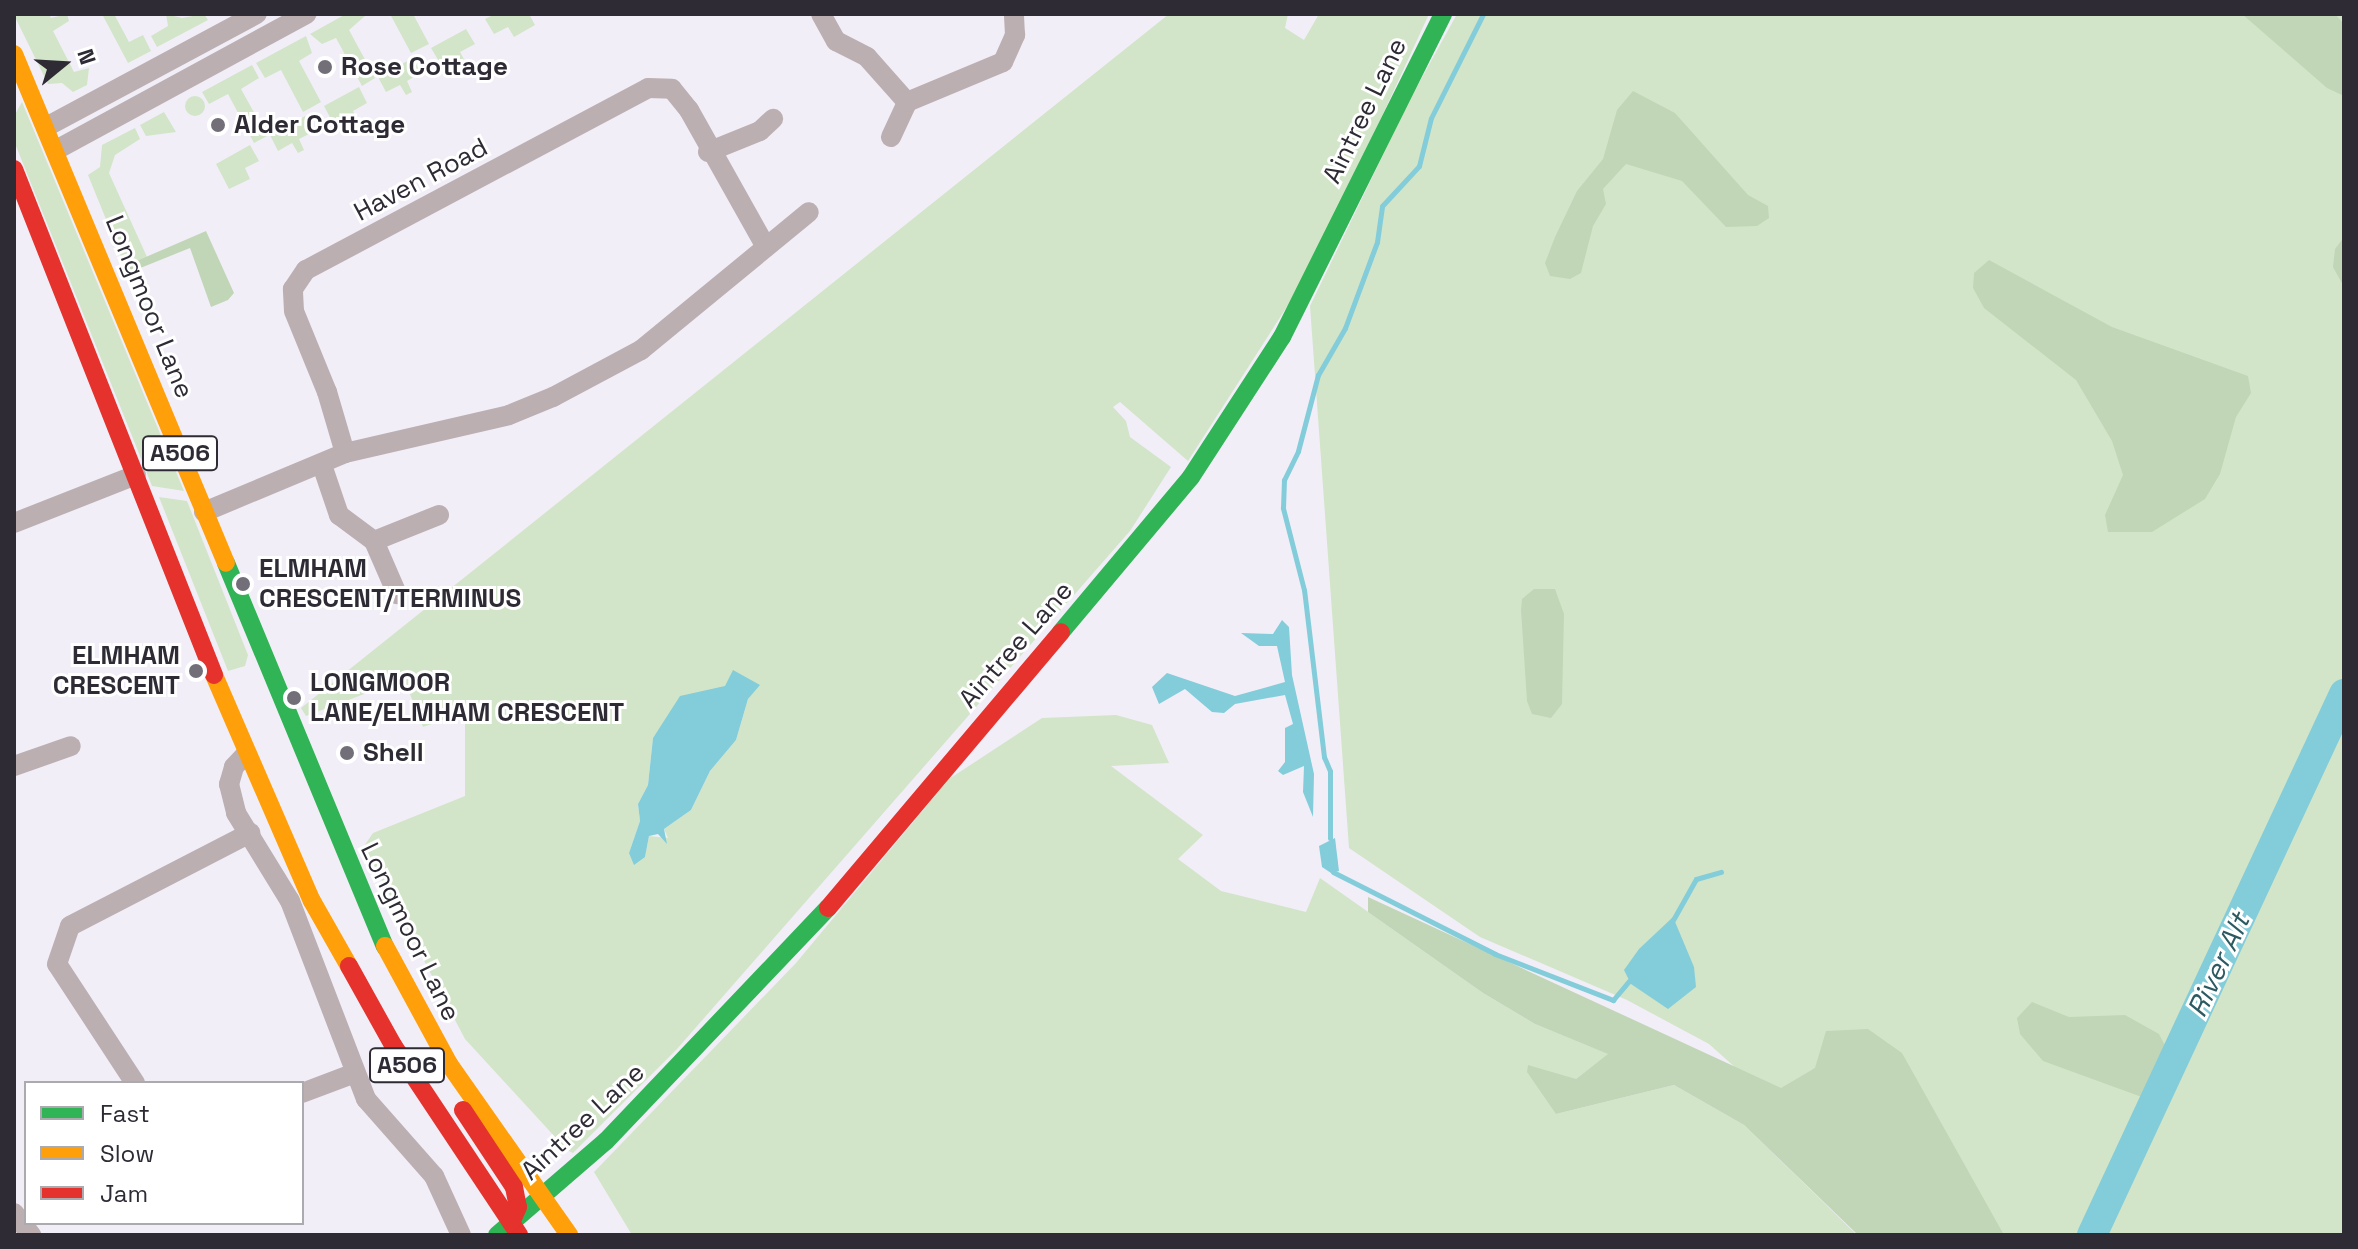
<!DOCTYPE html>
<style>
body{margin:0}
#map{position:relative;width:2358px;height:1249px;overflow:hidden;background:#f1eef8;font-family:"Space Grotesk",sans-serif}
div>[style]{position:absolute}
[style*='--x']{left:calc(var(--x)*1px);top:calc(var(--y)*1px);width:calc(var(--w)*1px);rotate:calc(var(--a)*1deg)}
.green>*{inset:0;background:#d2e5c8}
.round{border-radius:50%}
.forest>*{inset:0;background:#c1d6b7}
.water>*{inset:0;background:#83ccda}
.stream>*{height:5px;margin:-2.5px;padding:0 2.5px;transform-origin:2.5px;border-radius:2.5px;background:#83ccda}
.river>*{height:30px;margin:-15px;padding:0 15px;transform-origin:15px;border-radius:15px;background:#83ccda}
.street>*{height:20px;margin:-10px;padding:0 10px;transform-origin:10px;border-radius:10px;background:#bbafb1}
.fast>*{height:18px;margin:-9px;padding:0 9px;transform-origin:9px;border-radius:9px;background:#30b455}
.slow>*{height:18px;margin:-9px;padding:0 9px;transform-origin:9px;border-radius:9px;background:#ff9f0a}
.jam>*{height:18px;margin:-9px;padding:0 9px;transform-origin:9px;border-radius:9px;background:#e5322d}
.dots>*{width:22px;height:22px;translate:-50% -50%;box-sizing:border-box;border:4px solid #fff;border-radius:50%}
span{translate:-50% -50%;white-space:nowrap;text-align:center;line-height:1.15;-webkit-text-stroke:6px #fff;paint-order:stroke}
.shield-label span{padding:2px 6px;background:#fff;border:2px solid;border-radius:6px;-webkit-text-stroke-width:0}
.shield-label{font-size:24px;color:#2e2b35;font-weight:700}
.poi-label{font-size:26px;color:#2e2b35;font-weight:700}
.left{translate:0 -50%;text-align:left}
.right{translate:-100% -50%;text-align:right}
.street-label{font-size:26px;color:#2e2b35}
.water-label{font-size:28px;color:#2c5a61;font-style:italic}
.frame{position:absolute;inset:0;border:16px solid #2e2b35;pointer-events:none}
.legend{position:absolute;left:24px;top:1081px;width:280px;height:144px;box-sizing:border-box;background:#fff;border:2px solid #abaaae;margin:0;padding:10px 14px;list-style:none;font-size:24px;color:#2e2b35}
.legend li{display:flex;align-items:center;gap:16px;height:40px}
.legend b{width:40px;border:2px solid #abaaae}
.north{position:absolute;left:24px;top:24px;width:80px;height:80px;-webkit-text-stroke:6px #fff;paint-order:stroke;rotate:72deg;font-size:22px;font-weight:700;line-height:32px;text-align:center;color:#2e2b35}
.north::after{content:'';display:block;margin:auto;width:28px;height:36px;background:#2e2b35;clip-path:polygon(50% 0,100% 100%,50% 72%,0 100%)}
</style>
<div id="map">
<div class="green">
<div style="clip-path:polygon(49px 14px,51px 18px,67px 14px,69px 21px,53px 31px,74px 72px,89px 68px,87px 85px,73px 92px,62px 83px,48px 84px,14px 15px)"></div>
<div style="clip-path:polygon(102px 14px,114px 14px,129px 42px,143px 35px,151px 51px,128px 63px)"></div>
<div style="clip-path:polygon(166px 14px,182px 18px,204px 14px,208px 20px,157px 47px,151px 36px,168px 26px)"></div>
<div style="clip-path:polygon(346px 14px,365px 16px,349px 30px,375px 78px,362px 86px,336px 38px,322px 44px,310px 34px)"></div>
<div style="clip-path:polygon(390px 14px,413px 14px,429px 44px,411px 53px)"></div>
<div style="clip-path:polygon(495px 14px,529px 14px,535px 25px,514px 37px,508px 27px,494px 34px,485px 19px)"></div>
<div style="clip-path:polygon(evenodd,1169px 14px,1288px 14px,1285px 28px,1304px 40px,1319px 14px,1429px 14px,1313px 266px,1188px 461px,1120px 402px,1113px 407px,1126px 421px,1130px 437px,1171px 467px,1130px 531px,677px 1049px,573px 1153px,567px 1150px,465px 1039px,364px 846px,373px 833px,465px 796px,465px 712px,423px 727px,404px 679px,306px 716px,301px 708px,1169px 14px,744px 677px,759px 685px,748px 699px,736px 740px,710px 771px,691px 810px,664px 829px,668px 838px,649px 836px,645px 857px,629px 853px,640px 821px,638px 804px,648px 785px,653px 738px,665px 721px,744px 677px)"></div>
<div style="clip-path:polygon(1457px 14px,2344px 14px,2344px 1235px,1989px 1235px,1786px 1113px,1709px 1044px,1627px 1000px,1480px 937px,1349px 848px,1310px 306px,1409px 101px)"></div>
<div style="clip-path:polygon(466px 29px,475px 44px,460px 52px,466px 63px,460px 66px,454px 56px,440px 63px,431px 48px)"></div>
<div style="clip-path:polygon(306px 36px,312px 53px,299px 61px,321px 102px,303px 112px,281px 70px,265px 78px,256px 63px)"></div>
<div style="clip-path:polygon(413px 58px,421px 73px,407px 81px,412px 92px,406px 95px,400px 85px,386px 92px,378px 77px)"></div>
<div style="clip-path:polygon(252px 65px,259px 78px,241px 89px,267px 136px,254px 143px,228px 94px,209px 104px,202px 92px)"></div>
<div style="clip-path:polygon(359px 87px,367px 103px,353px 111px,358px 121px,352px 124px,346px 114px,332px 121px,324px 106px)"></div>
<div class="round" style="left:185px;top:96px;width:20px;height:20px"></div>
<div style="clip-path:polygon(22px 102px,184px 491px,152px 486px,14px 141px,14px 116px)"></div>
<div style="clip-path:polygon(164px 112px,176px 132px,146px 136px,140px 125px)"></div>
<div style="clip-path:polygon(305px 116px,313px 132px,299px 139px,304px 150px,298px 153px,292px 143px,278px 151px,270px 135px)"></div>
<div style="clip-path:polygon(135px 128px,140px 139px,115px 155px,109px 173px,147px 257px,125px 266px,88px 175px,100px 167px,102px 145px)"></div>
<div style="clip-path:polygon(250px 145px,259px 161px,245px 168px,250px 179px,229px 189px,216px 164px)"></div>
<div style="clip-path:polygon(159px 497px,187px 501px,248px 655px,245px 666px,228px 671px)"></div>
<div style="clip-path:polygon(1116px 715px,1152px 725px,1169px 763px,1111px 766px,1203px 835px,1178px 859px,1221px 891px,1306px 912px,1320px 878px,1483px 993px,1535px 1024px,1609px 1054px,1576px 1079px,1556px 1114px,1674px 1085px,1744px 1125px,1857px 1235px,632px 1235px,594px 1172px,796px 963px,949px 779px,1042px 718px)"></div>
</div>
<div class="forest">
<div style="clip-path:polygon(2242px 14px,2335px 14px,2344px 24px,2344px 96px,2327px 88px)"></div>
<div style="clip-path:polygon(1633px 91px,1675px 113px,1748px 195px,1768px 206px,1769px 218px,1757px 226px,1726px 227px,1682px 181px,1626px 164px,1603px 189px,1606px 204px,1593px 226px,1581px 273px,1570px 279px,1550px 276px,1545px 263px,1555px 237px,1577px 191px,1603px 159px,1617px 110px)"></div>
<div style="clip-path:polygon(206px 231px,234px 293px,228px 300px,211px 307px,190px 248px,128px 273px,125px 266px)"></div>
<div style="clip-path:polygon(2344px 237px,2344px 287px,2333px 267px,2335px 249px)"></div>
<div style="clip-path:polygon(1989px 260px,2112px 327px,2248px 376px,2251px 393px,2236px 417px,2220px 474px,2205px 499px,2152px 532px,2108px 532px,2105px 515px,2123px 475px,2112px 441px,2076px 380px,1984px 308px,1973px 288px,1974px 273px)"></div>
<div style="clip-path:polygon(1534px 589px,1555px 589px,1564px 614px,1562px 704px,1551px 718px,1532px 714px,1527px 701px,1521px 610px,1522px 599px)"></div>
<div style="clip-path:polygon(1368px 897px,1781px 1088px,1815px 1068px,1826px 1031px,1868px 1029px,1902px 1053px,2004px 1235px,1858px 1235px,1744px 1125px,1674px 1085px,1556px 1114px,1527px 1072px,1528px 1065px,1576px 1079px,1608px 1054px,1535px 1024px,1483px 993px,1368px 912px)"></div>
<div style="clip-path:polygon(2032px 1002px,2069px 1017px,2125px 1015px,2159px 1034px,2171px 1057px,2150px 1100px,2043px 1061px,2020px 1034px,2017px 1018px)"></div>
</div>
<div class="water">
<div style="clip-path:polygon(1282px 620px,1289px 627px,1292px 675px,1314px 774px,1313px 817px,1303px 792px,1304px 766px,1283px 775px,1278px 771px,1285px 762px,1285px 728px,1293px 724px,1285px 695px,1235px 704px,1224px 713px,1212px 712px,1185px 689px,1159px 704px,1152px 687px,1167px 673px,1235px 696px,1285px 682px,1277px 646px,1259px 646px,1241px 633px,1273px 634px)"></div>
<div style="clip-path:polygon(733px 670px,760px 685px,748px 699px,736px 740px,710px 771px,691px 810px,664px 829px,667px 844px,658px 834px,649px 836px,645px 857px,634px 865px,629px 853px,640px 821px,638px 804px,648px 785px,653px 738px,680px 696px,725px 686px)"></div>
<div style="clip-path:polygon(1335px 838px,1339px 871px,1331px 873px,1322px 867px,1319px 846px)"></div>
<div style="clip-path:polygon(1673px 917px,1694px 967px,1696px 987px,1668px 1009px,1631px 984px,1624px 970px,1639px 949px)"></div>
</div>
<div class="stream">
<div style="--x:1330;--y:838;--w:67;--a:-90"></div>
<div style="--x:1330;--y:771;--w:15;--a:-113"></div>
<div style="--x:1324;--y:757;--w:168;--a:-96.8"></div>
<div style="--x:1304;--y:590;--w:85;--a:-104.4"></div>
<div style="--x:1283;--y:508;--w:28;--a:-88"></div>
<div style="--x:1284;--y:480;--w:32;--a:-64"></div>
<div style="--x:1298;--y:451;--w:79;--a:-75.3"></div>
<div style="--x:1318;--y:375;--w:54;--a:-60.1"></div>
<div style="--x:1345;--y:328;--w:92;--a:-69.6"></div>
<div style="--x:1377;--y:242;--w:36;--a:-82"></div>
<div style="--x:1382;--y:206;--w:54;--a:-47.2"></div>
<div style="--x:1419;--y:166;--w:49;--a:-76"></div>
<div style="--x:1431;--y:118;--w:116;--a:-63.4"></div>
<div style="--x:1333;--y:872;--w:182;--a:26.8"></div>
<div style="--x:1495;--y:954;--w:127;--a:21.3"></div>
<div style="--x:1613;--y:1000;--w:25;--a:-50"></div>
<div style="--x:1673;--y:920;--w:47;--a:-60.7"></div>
<div style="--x:1696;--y:879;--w:26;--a:-16"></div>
</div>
<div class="river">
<div style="--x:2092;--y:1235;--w:597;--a:-65.02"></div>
</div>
<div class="street">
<div style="--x:821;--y:14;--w:31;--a:61"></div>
<div style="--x:836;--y:41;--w:35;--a:27"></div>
<div style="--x:867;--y:57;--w:60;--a:48.4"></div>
<div style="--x:46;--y:127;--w:239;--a:-28.2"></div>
<div style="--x:891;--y:137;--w:38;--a:-65"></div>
<div style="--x:907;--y:102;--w:104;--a:-22.6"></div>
<div style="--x:1003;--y:62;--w:30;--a:-66"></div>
<div style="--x:1015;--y:35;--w:21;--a:-93"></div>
<div style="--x:56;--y:150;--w:285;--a:-28.5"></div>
<div style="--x:708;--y:152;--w:56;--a:-22"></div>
<div style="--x:760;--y:131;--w:18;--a:-43"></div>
<div style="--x:345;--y:453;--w:64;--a:-106.4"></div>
<div style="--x:327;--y:392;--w:87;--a:-112.2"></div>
<div style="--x:294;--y:311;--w:22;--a:-93"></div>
<div style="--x:293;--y:289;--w:23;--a:-56"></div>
<div style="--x:306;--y:270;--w:387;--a:-28"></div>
<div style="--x:648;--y:88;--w:24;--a:2"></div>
<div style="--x:672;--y:89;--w:27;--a:51"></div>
<div style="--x:689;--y:110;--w:157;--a:60.7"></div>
<div style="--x:322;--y:465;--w:53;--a:71.2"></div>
<div style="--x:339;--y:515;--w:44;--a:36.6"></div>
<div style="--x:374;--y:541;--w:58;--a:66.5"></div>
<div style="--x:204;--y:512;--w:153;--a:-22.7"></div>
<div style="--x:345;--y:453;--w:168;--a:-13"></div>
<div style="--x:509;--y:415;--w:48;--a:-22.2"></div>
<div style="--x:553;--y:397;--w:100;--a:-28.1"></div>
<div style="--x:641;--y:350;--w:217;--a:-39.4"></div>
<div style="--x:14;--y:523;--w:131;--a:-21.5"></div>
<div style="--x:374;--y:541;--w:70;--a:-21.8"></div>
<div style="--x:245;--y:755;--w:16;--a:133"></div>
<div style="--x:234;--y:767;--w:18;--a:106"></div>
<div style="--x:229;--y:784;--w:30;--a:76"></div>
<div style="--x:236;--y:813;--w:103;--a:58.5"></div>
<div style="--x:290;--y:901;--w:212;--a:69"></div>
<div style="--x:366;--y:1099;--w:103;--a:48.6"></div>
<div style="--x:434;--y:1176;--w:65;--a:65.4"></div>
<div style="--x:14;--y:766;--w:60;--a:-19.3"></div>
<div style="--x:135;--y:1083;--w:142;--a:-123.2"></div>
<div style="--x:57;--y:964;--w:40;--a:-71.1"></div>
<div style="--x:70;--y:926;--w:203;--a:-27.3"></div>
<div style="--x:302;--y:1093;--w:57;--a:-20.7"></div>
<div style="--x:14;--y:1213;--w:28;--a:52"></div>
</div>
<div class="fast">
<div style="--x:226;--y:563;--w:415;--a:67.5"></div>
<div style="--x:1061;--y:632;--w:202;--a:-50"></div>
<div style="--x:1191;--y:477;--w:167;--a:-57"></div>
<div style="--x:1282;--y:337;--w:361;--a:-63.5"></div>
<div style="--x:497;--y:1235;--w:144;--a:-40.8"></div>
<div style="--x:606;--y:1141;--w:322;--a:-46.4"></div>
</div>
<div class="slow">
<div style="--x:14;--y:54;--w:551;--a:67.39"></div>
<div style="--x:214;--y:675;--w:246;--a:66.6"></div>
<div style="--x:312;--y:901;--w:75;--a:60.4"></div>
<div style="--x:385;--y:946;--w:134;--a:61.5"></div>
<div style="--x:449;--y:1064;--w:209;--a:54.9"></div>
</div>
<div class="jam">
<div style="--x:14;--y:169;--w:544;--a:68.43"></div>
<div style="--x:828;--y:908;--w:361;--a:-49.8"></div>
<div style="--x:349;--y:966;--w:90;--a:60.9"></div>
<div style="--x:393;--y:1045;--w:228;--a:56.4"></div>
<div style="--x:463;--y:1110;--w:92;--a:56.5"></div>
<div style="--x:514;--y:1187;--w:20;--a:79"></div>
<div style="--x:518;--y:1207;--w:17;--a:114"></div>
</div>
<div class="dots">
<div style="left:325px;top:67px;background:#726f79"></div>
<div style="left:218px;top:125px;background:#726f79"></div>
<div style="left:243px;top:584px;background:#726f79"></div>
<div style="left:196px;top:671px;background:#726f79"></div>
<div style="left:294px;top:698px;background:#726f79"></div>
<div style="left:347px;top:753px;background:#726f79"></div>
</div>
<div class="shield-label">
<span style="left:180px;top:453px">A506</span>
<span style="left:407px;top:1065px">A506</span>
</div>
<div class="poi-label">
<span class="left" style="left:341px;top:67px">Rose Cottage</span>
<span class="left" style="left:234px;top:125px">Alder Cottage</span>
<span class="left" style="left:259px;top:584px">ELMHAM<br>CRESCENT/TERMINUS</span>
<span class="right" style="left:180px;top:671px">ELMHAM<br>CRESCENT</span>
<span class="left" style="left:310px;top:698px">LONGMOOR<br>LANE/ELMHAM CRESCENT</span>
<span class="left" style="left:363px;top:753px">Shell</span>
</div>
<div class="street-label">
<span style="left:1365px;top:111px;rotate:-64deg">Aintree Lane</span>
<span style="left:421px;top:180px;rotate:-28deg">Haven Road</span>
<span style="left:149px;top:307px;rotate:68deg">Longmoor Lane</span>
<span style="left:1016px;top:645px;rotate:-49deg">Aintree Lane</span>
<span style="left:410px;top:932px;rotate:64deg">Longmoor Lane</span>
<span style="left:583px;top:1122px;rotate:-43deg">Aintree Lane</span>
</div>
<div class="water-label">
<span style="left:2218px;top:965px;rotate:-65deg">River Alt</span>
</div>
<div class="frame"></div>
<ul class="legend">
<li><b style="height:10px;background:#30b455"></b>Fast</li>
<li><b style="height:10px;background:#ff9f0a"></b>Slow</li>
<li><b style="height:10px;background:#e5322d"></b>Jam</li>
</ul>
<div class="north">N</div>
</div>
